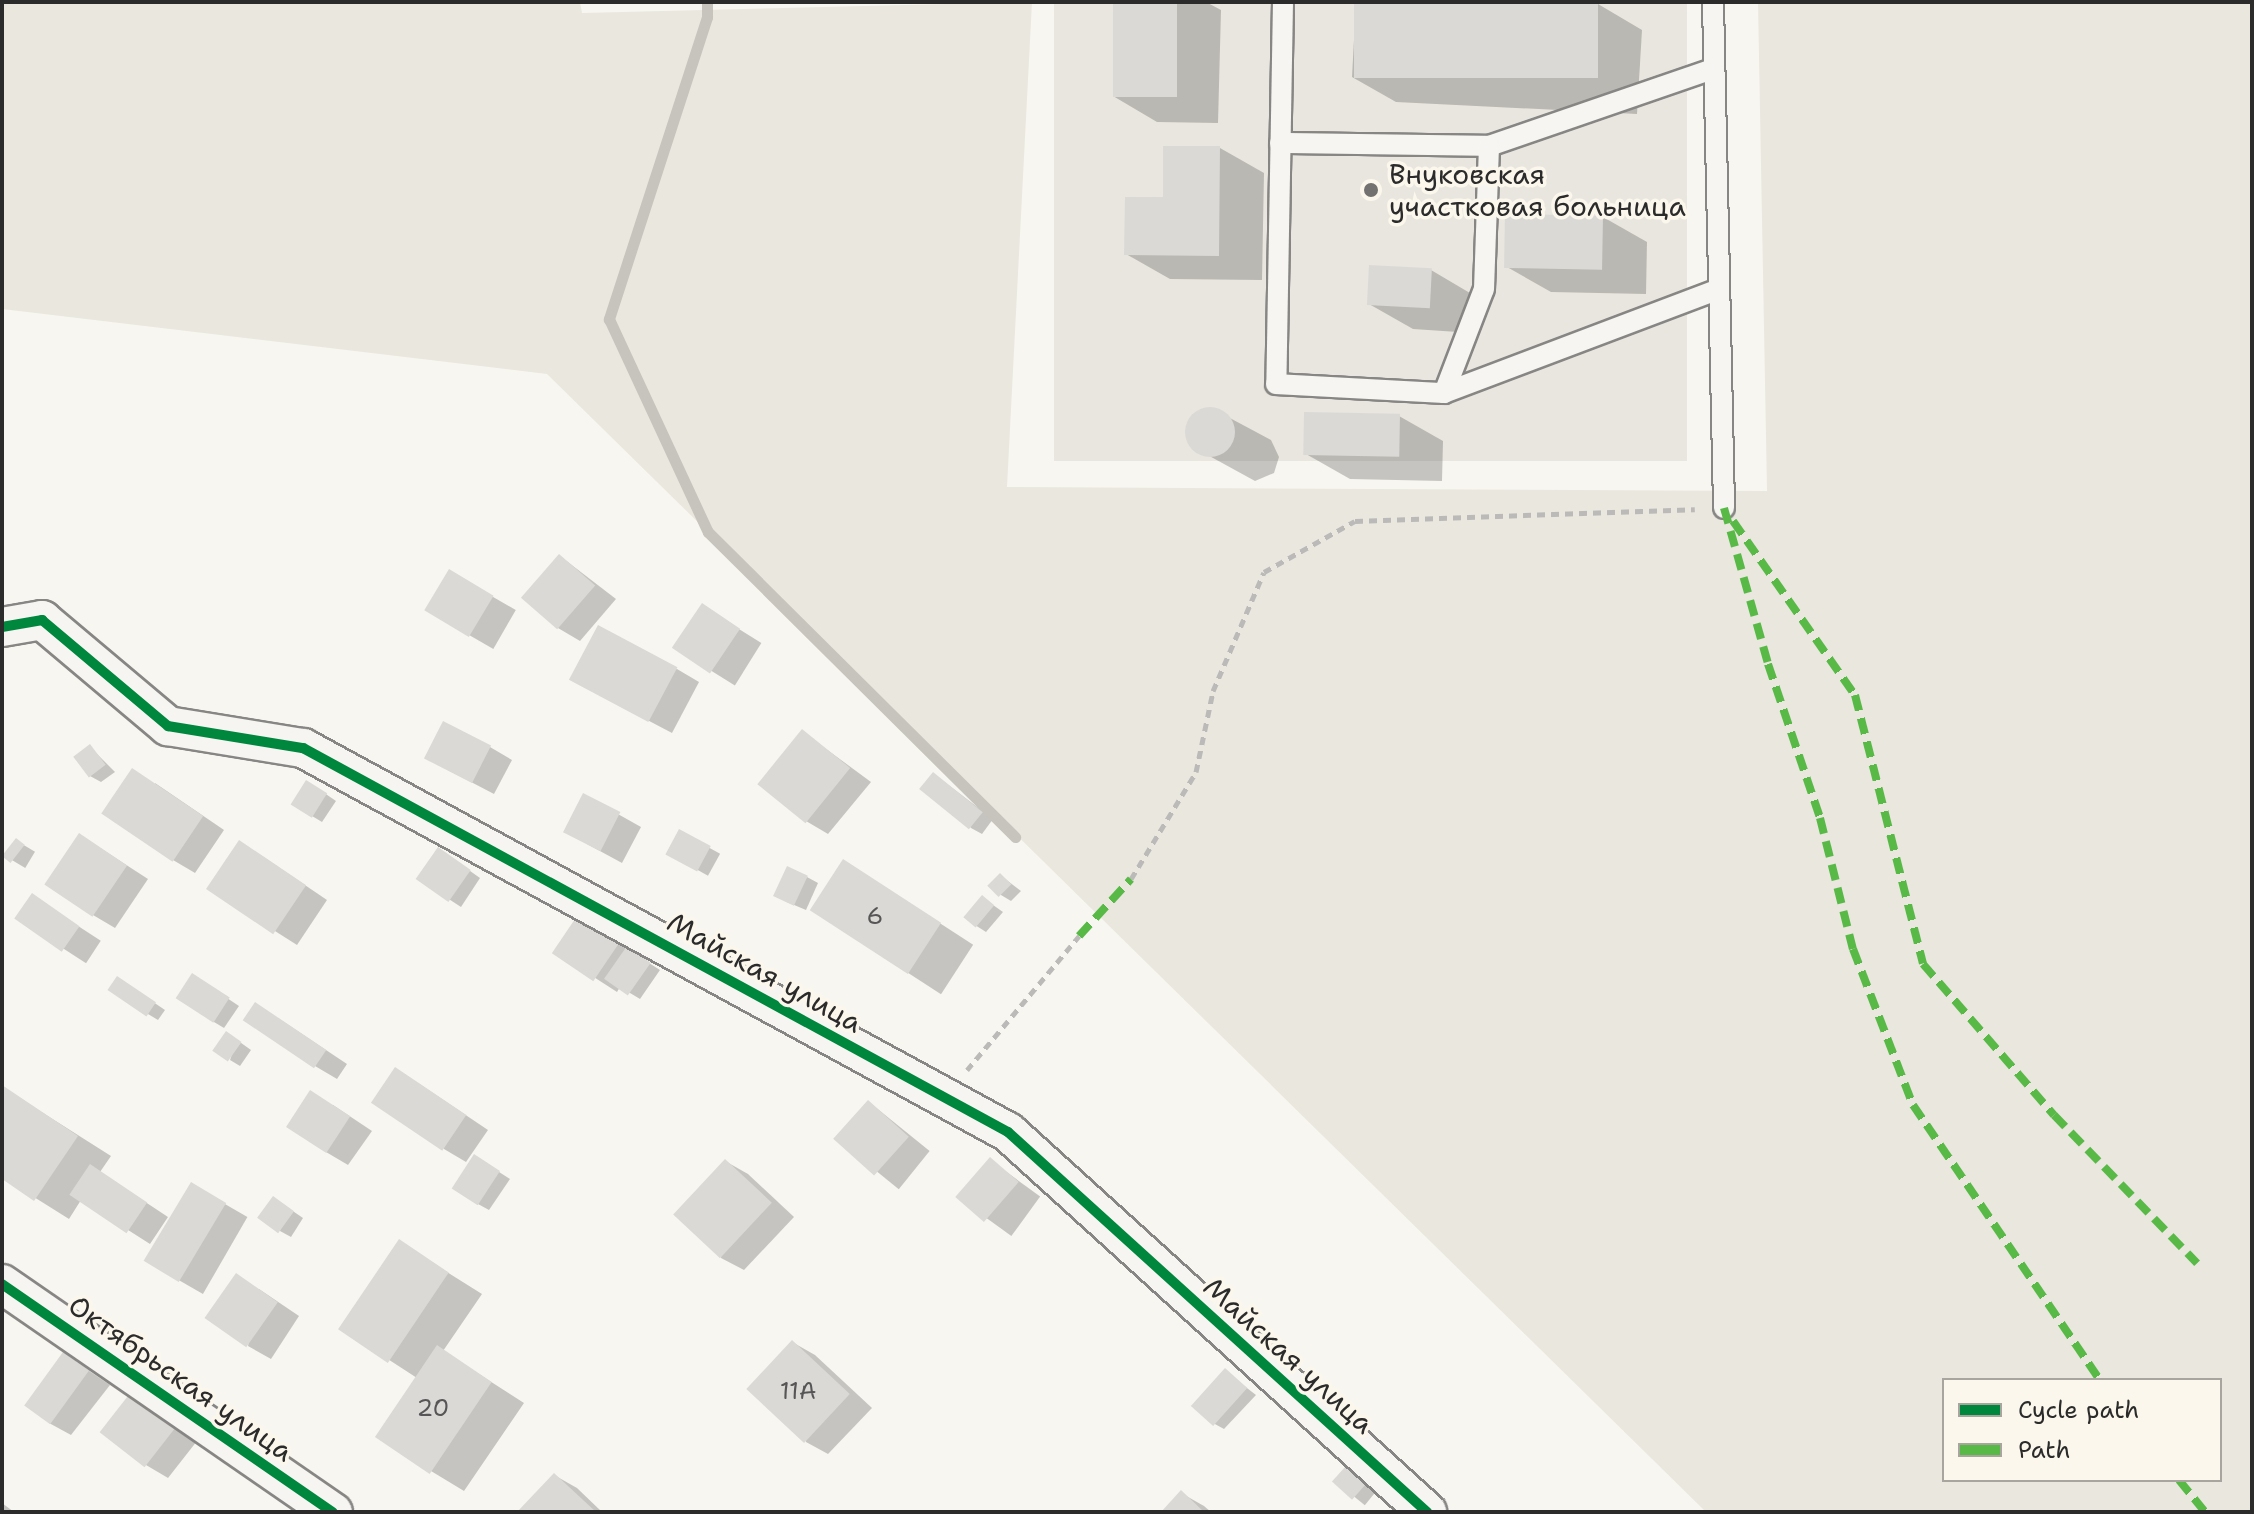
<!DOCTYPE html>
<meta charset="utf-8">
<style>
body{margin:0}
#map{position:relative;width:2254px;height:1514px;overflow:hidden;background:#f8f6f0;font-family:"Shantell Sans",sans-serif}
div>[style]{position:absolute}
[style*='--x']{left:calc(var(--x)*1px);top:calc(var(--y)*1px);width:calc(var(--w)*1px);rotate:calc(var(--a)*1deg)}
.built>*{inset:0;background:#e9e6df;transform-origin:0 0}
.green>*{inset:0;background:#e9e7de}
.shadow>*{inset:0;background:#0003;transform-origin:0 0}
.stream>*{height:11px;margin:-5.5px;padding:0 5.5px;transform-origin:5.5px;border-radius:5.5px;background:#c6c4bd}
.building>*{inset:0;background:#dbd9d6;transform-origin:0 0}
.round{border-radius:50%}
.path>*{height:5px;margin-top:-2.5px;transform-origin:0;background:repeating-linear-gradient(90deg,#bcbab8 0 8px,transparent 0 14px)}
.roads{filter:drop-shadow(2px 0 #878684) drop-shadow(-2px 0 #878684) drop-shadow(0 2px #878684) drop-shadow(0 -2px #878684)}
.lane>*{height:20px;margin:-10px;padding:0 10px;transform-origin:10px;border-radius:10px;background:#f6f5f1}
.street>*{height:38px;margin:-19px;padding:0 19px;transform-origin:19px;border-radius:19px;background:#f6f5f1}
.quiet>*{height:8px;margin-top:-4px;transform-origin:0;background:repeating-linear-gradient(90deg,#58b947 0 16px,transparent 0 24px)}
.cycleway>*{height:10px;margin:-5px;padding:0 5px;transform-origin:5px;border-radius:5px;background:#00873e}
.dots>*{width:22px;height:22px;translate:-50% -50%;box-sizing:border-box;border:4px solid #fbf7ec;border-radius:50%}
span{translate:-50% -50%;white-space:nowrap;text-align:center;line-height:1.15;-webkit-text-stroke:7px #fbf7ec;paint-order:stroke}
.number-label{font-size:24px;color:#575656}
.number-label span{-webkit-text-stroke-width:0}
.poi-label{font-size:28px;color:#2b2b2b}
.left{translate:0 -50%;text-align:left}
.street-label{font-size:28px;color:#2b2b2b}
.frame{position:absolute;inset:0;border:4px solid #2b2b2b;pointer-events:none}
.legend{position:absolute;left:1942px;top:1378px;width:280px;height:104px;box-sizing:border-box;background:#fbf7ec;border:2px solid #a8a59f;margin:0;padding:10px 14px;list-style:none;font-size:24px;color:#2b2b2b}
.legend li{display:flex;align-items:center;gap:16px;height:40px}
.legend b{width:40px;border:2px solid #a8a59f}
</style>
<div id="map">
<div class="built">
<div style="left:1054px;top:2px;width:633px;height:459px"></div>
</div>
<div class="green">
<div style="clip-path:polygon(evenodd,2px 2px,580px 2px,582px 13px,1032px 2px,1007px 487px,1767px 491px,1758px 2px,2252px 2px,2252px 1512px,1706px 1512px,547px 374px,2px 309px,2px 2px,1944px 1380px,2220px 1380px,2220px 1480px,1944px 1480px,1944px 1380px)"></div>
</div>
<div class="shadow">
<div style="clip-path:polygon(1115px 2px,1206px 2px,1221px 10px,1218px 123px,1157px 122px,1113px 96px)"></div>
<div style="clip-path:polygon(1356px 2px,1598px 4px,1642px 30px,1637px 114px,1396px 102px,1352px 77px)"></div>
<div style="clip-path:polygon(1220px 148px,1264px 173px,1262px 280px,1170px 279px,1126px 254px)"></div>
<div style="clip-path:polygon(1603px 217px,1647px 242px,1646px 294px,1551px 292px,1507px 267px)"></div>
<div style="clip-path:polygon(1431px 270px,1475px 296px,1473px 333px,1413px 329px,1369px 304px)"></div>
<div style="clip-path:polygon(1213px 409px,1271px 440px,1279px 457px,1274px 473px,1255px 481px,1193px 447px,1187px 432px,1196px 414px)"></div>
<div style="clip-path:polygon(1399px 416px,1443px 441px,1442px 481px,1350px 479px,1306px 454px)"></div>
<div style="clip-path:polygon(560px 556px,616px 599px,580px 641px,558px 628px)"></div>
<div style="left:450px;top:572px;width:76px;height:45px;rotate:30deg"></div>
<div style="left:702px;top:606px;width:70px;height:50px;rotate:32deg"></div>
<div style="clip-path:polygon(677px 669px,699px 682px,672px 733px,594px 692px)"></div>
<div style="clip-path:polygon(803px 732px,871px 782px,828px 834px,806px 821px)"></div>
<div style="clip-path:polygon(90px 747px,115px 772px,101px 782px,90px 776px)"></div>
<div style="clip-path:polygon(490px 747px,512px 760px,494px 794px,448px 770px)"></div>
<div style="clip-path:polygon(934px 774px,993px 819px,982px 834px,971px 828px)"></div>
<div style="clip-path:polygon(155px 783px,224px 830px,195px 873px,173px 860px)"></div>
<div style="clip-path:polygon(317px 788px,336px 801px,322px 822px,312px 816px)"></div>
<div style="clip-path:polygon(584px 795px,641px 827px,622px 863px,587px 844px)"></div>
<div style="left:679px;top:831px;width:47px;height:25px;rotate:29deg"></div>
<div style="clip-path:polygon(80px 835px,148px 879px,115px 928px,93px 915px)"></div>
<div style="left:17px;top:841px;width:21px;height:19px;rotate:31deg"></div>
<div style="clip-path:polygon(262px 856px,327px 900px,297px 945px,209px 889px)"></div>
<div style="clip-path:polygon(449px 856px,480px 878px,461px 907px,418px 879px)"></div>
<div style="left:844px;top:861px;width:154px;height:59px;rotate:33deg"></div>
<div style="clip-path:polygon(1000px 875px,1021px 891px,1011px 901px,1001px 895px)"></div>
<div style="clip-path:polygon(807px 877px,818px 883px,806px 910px,787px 902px)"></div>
<div style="left:32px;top:896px;width:82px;height:27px;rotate:33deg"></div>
<div style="clip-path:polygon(983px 898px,1003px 912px,986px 932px,975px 925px)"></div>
<div style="clip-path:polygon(578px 918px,660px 970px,640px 999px,620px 987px,617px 992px,555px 952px)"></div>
<div style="clip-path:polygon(203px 982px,239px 1006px,224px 1028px,214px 1022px)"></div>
<div style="clip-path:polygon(128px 985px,165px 1010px,158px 1020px,148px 1014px)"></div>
<div style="clip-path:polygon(278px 1018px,347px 1064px,337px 1079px,315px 1066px)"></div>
<div style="clip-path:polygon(237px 1040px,251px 1050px,240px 1066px,230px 1060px)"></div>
<div style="clip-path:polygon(418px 1083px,488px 1130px,466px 1162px,444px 1149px)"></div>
<div style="clip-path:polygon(2px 1087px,111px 1156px,100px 1172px,168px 1217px,150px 1244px,81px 1200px,69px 1219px,2px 1177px)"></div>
<div style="left:869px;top:1102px;width:78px;height:49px;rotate:39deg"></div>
<div style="clip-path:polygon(333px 1105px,372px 1131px,348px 1165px,326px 1152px)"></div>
<div style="left:990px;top:1160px;width:62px;height:49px;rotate:36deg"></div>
<div style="clip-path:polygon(725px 1161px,748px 1174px,794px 1217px,744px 1270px,721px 1258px)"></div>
<div style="clip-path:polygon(485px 1163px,510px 1179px,489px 1210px,478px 1204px)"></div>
<div style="left:192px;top:1185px;width:64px;height:89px;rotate:30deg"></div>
<div style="clip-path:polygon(284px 1205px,303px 1218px,291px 1237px,280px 1231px)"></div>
<div style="clip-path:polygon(399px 1242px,482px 1294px,443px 1351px,524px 1403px,464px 1491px,431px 1471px,417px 1378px,340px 1328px)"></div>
<div style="clip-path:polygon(259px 1289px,299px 1316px,271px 1359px,248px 1346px)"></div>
<div style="clip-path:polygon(792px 1342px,815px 1355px,872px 1408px,828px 1454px,806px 1442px)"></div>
<div style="clip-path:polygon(64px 1354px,110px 1385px,71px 1435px,49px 1423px)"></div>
<div style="clip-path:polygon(1225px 1371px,1256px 1395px,1224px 1429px,1213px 1423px)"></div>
<div style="clip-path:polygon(154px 1408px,197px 1441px,168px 1478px,146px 1465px)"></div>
<div style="left:1346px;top:1468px;width:38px;height:17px;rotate:39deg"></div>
<div style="clip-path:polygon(554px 1475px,577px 1488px,602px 1512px,520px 1512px)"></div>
<div style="clip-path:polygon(1181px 1493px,1204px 1506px,1211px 1512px,1163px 1512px)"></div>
<div style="clip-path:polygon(2px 1503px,14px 1512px,2px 1512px)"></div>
</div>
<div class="stream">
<div style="--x:707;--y:2;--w:15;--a:90"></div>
<div style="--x:707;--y:17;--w:318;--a:108"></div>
<div style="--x:609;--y:319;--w:235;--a:65.1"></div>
<div style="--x:708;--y:532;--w:433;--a:44.8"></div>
</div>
<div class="building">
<div style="left:1113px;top:2px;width:64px;height:95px"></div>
<div style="left:1354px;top:2px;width:244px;height:76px"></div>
<div style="clip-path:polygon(1163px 146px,1220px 146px,1219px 256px,1124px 255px,1125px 197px,1163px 197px)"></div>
<div style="left:1505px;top:214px;width:98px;height:54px;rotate:1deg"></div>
<div style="left:1369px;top:265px;width:63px;height:40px;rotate:3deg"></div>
<div class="round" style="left:1185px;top:407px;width:50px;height:50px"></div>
<div style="left:1304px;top:412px;width:96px;height:43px;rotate:1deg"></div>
<div style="left:559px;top:554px;width:48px;height:58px;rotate:41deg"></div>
<div style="left:449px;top:569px;width:52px;height:48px;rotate:31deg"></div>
<div style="left:702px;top:603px;width:46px;height:54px;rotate:34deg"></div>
<div style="left:598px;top:625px;width:90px;height:62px;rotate:28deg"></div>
<div style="left:443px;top:721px;width:54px;height:42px;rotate:27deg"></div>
<div style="left:802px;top:729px;width:62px;height:71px;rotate:39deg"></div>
<div style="left:90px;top:744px;width:26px;height:21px;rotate:53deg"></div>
<div style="left:132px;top:768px;width:86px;height:55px;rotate:34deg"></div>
<div style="left:933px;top:772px;width:64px;height:22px;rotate:39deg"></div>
<div style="left:306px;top:780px;width:25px;height:29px;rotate:32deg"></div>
<div style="left:583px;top:793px;width:42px;height:44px;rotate:27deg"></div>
<div style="left:679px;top:829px;width:36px;height:29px;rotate:28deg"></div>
<div style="left:79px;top:833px;width:58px;height:62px;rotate:34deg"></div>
<div style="left:16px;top:838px;width:11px;height:23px;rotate:38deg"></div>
<div style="left:239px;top:840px;width:81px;height:59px;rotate:34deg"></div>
<div style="left:438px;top:847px;width:40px;height:39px;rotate:35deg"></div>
<div style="left:843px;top:859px;width:117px;height:61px;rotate:33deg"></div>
<div style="left:787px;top:866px;width:23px;height:33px;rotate:25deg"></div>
<div style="left:1000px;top:873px;width:16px;height:18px;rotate:45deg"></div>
<div style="left:32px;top:893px;width:58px;height:31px;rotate:35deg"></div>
<div style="left:982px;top:895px;width:16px;height:29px;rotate:40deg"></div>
<div style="left:577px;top:916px;width:50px;height:45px;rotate:34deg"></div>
<div style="left:627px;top:946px;width:29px;height:40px;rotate:35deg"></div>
<div style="left:192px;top:973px;width:45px;height:30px;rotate:33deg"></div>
<div style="left:117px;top:976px;width:47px;height:17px;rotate:34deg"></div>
<div style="left:255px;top:1002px;width:86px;height:22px;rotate:34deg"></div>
<div style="left:226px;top:1031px;width:19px;height:24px;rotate:35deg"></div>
<div style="left:395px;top:1067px;width:86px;height:43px;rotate:34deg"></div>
<div style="clip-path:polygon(2px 1085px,78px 1136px,34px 1201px,2px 1179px)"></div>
<div style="left:310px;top:1090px;width:48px;height:44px;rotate:33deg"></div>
<div style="left:868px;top:1100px;width:55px;height:52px;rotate:42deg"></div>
<div style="left:474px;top:1154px;width:31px;height:41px;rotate:33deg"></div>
<div style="left:990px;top:1157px;width:38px;height:53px;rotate:41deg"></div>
<div style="left:725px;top:1159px;width:64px;height:76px;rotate:43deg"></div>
<div style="left:90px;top:1164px;width:69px;height:37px;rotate:34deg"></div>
<div style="left:191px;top:1182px;width:41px;height:92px;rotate:31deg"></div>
<div style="left:273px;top:1196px;width:26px;height:27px;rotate:36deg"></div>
<div style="left:399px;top:1239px;width:60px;height:109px;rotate:34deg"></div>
<div style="left:236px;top:1273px;width:51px;height:55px;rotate:35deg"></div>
<div style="left:792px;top:1340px;width:79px;height:67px;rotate:43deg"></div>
<div style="left:437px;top:1345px;width:66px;height:111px;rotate:34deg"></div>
<div style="left:63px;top:1352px;width:32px;height:66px;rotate:36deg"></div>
<div style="left:1225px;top:1368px;width:30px;height:51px;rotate:42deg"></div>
<div style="left:131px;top:1392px;width:57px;height:51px;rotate:38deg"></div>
<div style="left:1346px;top:1466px;width:27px;height:21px;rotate:42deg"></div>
<div style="clip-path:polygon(554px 1473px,596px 1512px,517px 1512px)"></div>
<div style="clip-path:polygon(1181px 1490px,1204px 1512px,1161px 1512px)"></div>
</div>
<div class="path">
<div style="--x:1131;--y:879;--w:125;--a:-58.7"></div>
<div style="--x:1196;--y:772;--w:83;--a:-78.1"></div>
<div style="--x:1213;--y:691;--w:129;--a:-66.8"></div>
<div style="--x:1264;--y:572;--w:104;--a:-29.3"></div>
<div style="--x:1355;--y:521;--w:340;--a:-2"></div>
<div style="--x:967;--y:1070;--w:175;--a:-50.1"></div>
</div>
<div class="roads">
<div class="lane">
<div style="--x:1283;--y:2;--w:382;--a:91"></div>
<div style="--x:1276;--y:384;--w:168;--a:3.1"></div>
<div style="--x:1444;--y:393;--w:291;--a:-20.7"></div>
<div style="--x:1713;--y:2;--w:506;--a:88.75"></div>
<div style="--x:1280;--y:143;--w:209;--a:0.8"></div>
<div style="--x:1489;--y:146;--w:237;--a:-19"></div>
<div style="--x:1444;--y:393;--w:111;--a:-69"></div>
<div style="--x:1484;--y:289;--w:143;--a:-88"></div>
</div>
<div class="street">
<div style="--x:2;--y:627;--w:41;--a:-9.9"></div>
<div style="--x:42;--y:620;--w:165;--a:40.1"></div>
<div style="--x:168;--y:726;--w:137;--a:9.3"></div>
<div style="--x:303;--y:748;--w:803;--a:28.58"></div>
<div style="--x:1008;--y:1132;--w:566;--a:42.21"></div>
<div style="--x:2;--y:1284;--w:402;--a:34.6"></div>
</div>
</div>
<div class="quiet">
<div style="--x:1724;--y:508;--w:162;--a:74.2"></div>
<div style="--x:1768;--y:664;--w:163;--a:71.3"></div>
<div style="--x:1820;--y:818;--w:135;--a:75.9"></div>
<div style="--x:1853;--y:949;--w:167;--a:69"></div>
<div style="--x:1913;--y:1105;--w:333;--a:55.8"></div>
<div style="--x:1733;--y:521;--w:213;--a:55"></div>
<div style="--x:1855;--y:695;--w:277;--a:75.8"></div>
<div style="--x:1923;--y:964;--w:200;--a:49.1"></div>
<div style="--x:2054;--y:1115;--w:206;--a:46"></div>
<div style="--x:1079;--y:936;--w:77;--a:-47.6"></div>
<div style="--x:2179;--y:1480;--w:41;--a:50.9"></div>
</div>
<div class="cycleway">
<div style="--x:2;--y:627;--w:41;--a:-9.9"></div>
<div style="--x:42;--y:620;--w:165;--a:40.1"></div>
<div style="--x:168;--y:726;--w:137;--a:9.3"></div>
<div style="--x:303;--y:748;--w:803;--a:28.58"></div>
<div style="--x:1008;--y:1132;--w:566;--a:42.21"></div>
<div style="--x:2;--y:1284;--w:402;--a:34.6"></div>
</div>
<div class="dots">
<div style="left:1371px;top:190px;background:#737270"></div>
</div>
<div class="number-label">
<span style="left:875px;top:917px">6</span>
<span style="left:798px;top:1392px">11А</span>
<span style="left:433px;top:1409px">20</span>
</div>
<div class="poi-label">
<span class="left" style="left:1389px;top:190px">Внуковская<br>участковая больница</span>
</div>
<div class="street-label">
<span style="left:765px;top:972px;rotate:29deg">Майская улица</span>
<span style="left:1289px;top:1355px;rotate:42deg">Майская улица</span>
<span style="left:181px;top:1378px;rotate:35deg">Октябрьская улица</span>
</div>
<div class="frame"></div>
<ul class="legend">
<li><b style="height:10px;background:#00873e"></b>Cycle path</li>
<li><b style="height:10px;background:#58b947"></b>Path</li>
</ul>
</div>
